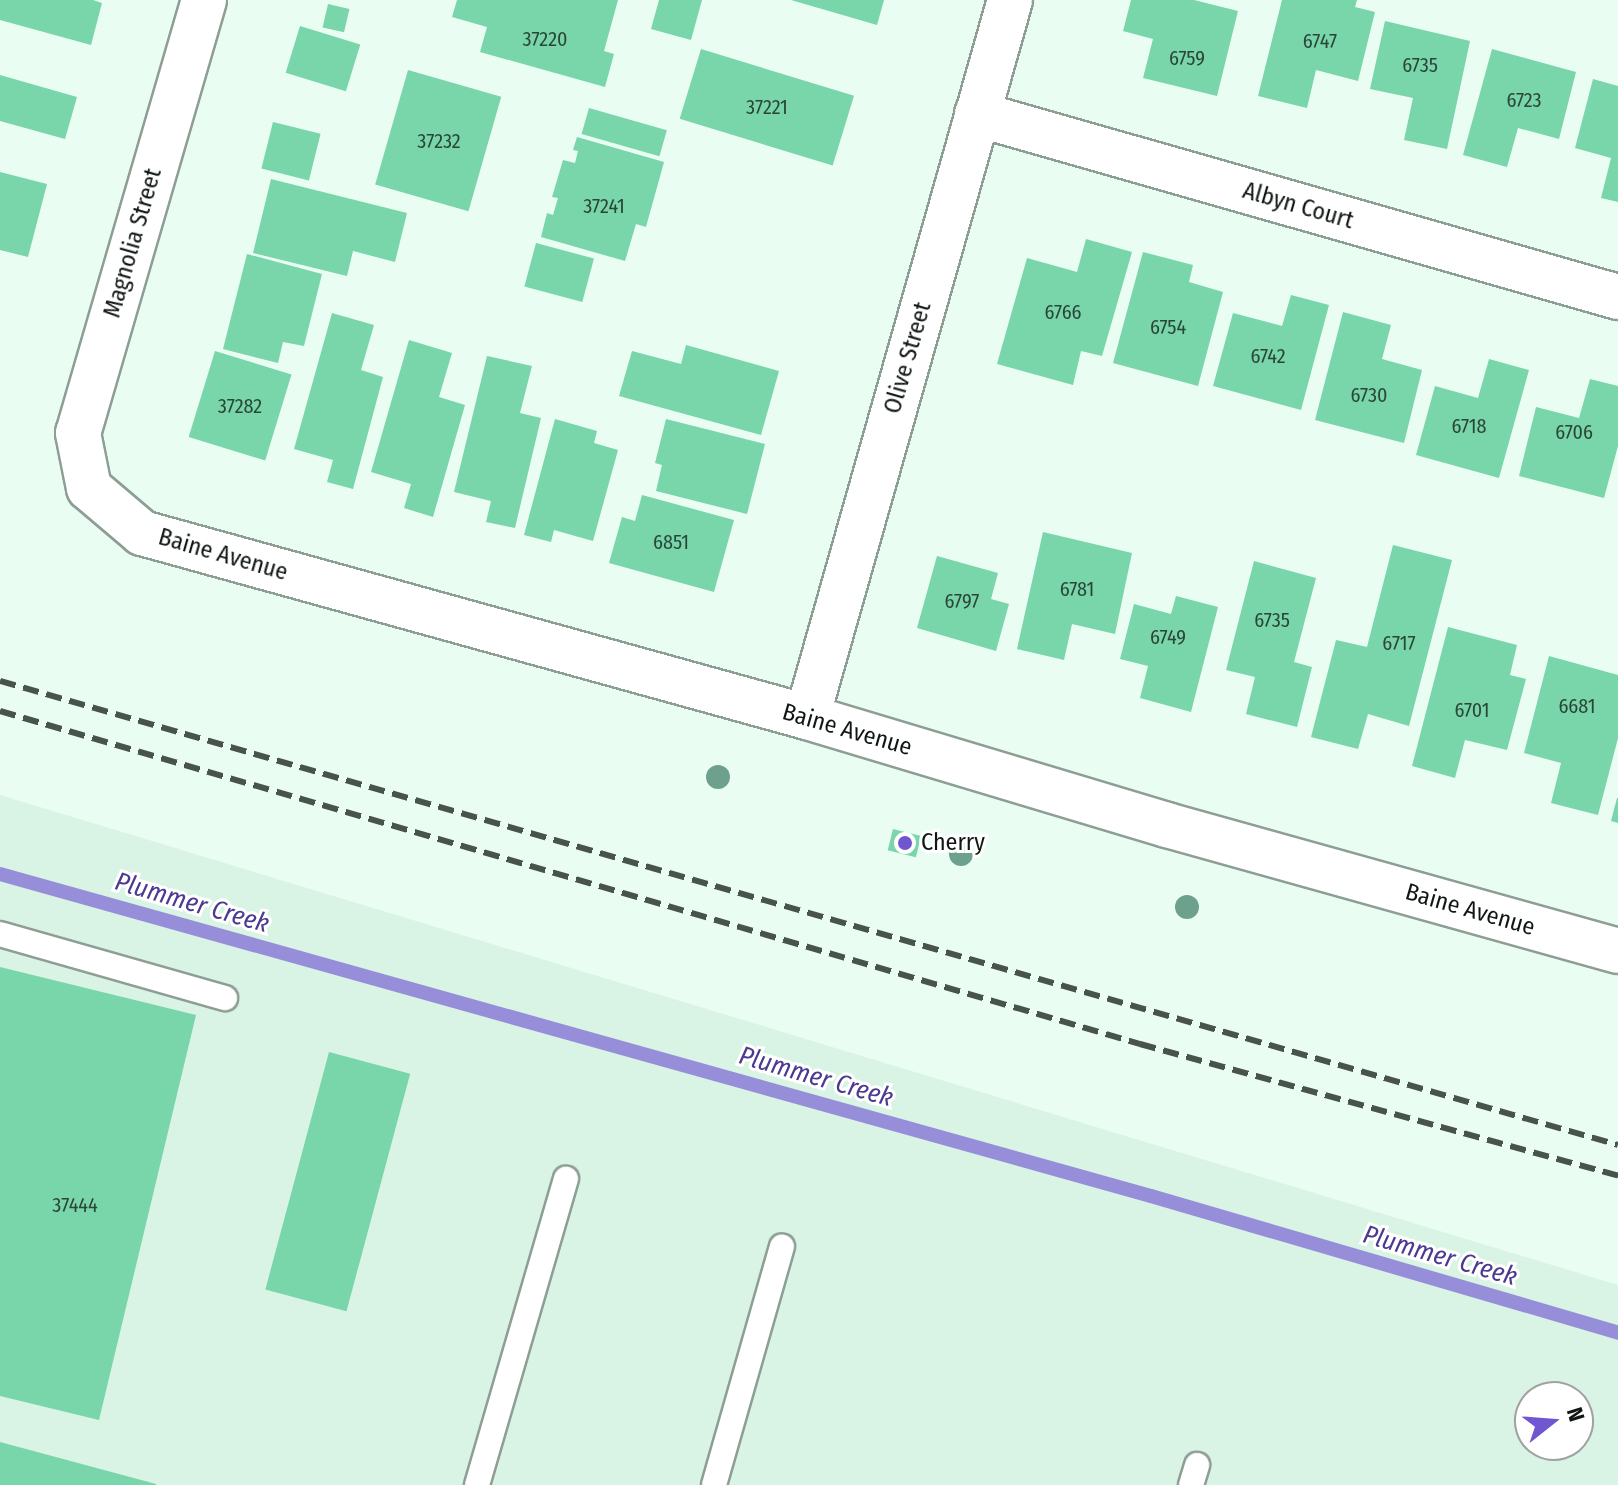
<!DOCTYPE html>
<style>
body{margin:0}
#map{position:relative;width:1618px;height:1485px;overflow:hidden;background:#eafdf3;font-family:"Fira Sans Condensed",sans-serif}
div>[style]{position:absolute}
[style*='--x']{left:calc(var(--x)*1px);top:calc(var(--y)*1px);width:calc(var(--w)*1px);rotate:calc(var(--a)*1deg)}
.built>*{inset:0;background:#d9f3e5}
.stream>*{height:14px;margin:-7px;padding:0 7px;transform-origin:7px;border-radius:7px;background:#968ed9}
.building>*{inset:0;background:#79d5aa;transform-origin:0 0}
.roads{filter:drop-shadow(2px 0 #8d9e95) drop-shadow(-2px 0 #8d9e95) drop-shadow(0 2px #8d9e95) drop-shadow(0 -2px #8d9e95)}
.service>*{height:24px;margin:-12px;padding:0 12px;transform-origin:12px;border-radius:12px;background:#fff}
.minor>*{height:44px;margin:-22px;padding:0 22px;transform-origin:22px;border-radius:22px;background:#fff}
.rail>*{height:6px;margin-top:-3px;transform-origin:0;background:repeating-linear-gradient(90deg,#49534e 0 16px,transparent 0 24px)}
.trees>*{width:24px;height:24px;margin:-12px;border-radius:50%;background:#6ea18d}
.dots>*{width:22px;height:22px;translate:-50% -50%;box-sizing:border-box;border:4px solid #fff;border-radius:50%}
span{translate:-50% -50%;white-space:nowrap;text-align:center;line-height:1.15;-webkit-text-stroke:6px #fff;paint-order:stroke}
.number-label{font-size:20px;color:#2a4639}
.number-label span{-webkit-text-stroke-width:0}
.street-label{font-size:24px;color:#101713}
.poi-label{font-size:24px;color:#101713}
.left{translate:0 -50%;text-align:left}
.water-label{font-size:26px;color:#4b3a92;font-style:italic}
.north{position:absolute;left:1514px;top:1381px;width:80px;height:80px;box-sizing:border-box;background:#fff;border:2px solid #9fa2a1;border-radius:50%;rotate:73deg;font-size:22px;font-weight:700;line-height:32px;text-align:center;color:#101713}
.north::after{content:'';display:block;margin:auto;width:28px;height:36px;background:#7057d1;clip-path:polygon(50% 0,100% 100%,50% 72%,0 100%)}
</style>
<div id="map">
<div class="built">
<div style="clip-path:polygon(evenodd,0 795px,1618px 1285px,1618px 1485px,0 1485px,0 795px,1530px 1397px,1578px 1397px,1578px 1445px,1530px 1445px,1530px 1397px)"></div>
</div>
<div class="stream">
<div style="--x:0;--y:874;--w:1195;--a:15.63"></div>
<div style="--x:1151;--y:1196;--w:487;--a:16.3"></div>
</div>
<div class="building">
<div style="clip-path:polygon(0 0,93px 0,102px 3px,91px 45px,0 20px)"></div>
<div style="clip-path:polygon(457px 0,618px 0,604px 51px,614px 54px,605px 87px,480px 52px,487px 27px,452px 17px)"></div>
<div style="clip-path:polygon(659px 0,702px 0,691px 40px,651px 29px)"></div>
<div style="clip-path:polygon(791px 0,884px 0,877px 25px)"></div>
<div style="clip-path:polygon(1131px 0,1194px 0,1238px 11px,1217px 96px,1143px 78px,1153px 39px,1123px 31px)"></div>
<div style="clip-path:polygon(1282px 0,1357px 0,1355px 7px,1375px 12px,1358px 81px,1316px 70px,1307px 108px,1258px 96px)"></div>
<div style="left:328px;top:4px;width:22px;height:24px;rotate:13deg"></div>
<div style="clip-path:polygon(1385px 21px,1470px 41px,1447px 149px,1404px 140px,1413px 98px,1370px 89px)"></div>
<div style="left:300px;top:26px;width:63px;height:49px;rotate:17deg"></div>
<div style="left:701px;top:49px;width:160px;height:73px;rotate:17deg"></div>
<div style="clip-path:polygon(1492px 49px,1576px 72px,1559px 139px,1518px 128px,1507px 167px,1463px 155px)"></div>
<div style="left:408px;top:70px;width:97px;height:119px;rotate:16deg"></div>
<div style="clip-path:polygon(0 75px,77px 97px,65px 139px,0 121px)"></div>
<div style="clip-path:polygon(1593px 79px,1618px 86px,1618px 202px,1601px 198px,1611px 158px,1575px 148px)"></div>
<div style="left:589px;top:108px;width:81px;height:27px;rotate:16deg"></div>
<div style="left:273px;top:122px;width:49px;height:48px;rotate:14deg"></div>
<div style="clip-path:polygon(577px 137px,664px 162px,646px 227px,636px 224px,625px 261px,541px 237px,547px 213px,553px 215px,558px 198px,552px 197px,563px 160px,575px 163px,578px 151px,573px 150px)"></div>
<div style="clip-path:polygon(0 172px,47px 184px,28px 257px,0 250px)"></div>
<div style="clip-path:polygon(271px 179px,407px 213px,395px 262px,353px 251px,347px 276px,253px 253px)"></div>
<div style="clip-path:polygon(1086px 239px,1132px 252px,1102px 356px,1081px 351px,1073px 385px,997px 364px,1027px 258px,1077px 272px)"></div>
<div style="left:536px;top:243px;width:60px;height:45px;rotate:15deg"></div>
<div style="clip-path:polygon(1143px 252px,1193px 265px,1189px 282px,1223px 292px,1198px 386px,1113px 363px)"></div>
<div style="clip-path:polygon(247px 254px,322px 274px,304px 346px,283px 342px,278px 363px,223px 349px)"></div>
<div style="clip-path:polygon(1291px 295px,1329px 305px,1301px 410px,1213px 386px,1233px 313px,1282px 326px)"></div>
<div style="clip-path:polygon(1343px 312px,1391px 325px,1382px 359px,1422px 370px,1404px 443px,1315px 420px)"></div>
<div style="clip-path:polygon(332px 313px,374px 325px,361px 370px,383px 377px,353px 489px,327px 482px,333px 460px,294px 449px)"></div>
<div style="clip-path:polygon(409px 340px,452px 353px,439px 397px,465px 405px,433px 517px,404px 508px,411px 484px,371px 472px)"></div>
<div style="clip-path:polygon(686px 345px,779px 371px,761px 435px,619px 396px,632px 351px,681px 364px)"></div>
<div style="left:215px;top:351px;width:80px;height:90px;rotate:17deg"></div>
<div style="clip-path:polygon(487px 356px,532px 366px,520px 413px,541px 418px,515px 528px,486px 522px,491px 501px,454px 492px)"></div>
<div style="clip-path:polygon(1489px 359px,1529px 370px,1499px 478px,1416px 455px,1435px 386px,1478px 398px)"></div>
<div style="clip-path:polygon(1590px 379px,1618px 386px,1618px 446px,1604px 498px,1519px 476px,1536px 407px,1579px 418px)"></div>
<div style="clip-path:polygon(555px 419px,597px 431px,594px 443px,618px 450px,593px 541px,554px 530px,551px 542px,524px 535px)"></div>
<div style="clip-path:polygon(666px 419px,765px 444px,747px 514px,656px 491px,662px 465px,655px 463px)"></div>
<div style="clip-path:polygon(642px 495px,734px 520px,714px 592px,609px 563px,622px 517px,635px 521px)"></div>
<div style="clip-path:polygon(1043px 532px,1132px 553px,1115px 634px,1072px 624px,1064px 660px,1017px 649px)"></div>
<div style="clip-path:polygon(1393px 545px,1452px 560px,1409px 726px,1368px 714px,1358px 749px,1311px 737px,1336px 640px,1367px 647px)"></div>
<div style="clip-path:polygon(937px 556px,998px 573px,991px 599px,1009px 604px,996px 651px,917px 628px)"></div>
<div style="clip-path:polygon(1254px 561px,1316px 578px,1294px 662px,1312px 667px,1297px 727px,1246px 714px,1255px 677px,1226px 670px)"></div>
<div style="clip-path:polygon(1176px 596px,1218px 607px,1191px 712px,1140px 698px,1148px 666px,1120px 659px,1134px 604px,1171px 614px)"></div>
<div style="clip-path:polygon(1448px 627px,1517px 645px,1510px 675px,1526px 679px,1507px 750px,1465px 740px,1455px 778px,1412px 766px)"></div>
<div style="clip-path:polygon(1549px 656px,1618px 675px,1618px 738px,1598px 815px,1551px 803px,1561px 763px,1524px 753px)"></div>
<div style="clip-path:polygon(1617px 798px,1618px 798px,1618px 823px,1611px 821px)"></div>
<div style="left:893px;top:829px;width:29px;height:22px;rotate:14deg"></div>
<div style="clip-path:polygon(0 967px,196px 1015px,99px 1420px,0 1396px)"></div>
<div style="left:329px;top:1052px;width:84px;height:246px;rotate:15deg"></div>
<div style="clip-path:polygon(0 1442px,156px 1484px,156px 1485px,0 1485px)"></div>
</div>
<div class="roads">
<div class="service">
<div style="--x:0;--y:934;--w:234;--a:15.9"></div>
<div style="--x:477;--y:1485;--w:319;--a:-73.8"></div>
<div style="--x:714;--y:1485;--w:248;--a:-74.1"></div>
<div style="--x:1191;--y:1485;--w:21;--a:-73"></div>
</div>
<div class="minor">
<div style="--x:204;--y:0;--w:451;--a:106.2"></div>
<div style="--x:78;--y:433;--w:56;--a:78.7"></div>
<div style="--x:89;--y:488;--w:70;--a:40.3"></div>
<div style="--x:142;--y:533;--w:690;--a:15.47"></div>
<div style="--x:807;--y:717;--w:376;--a:16.7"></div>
<div style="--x:1167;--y:825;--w:468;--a:15.6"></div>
<div style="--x:977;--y:114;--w:667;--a:15.93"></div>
<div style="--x:807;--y:717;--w:745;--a:-74.19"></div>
</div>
</div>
<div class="rail">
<div style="--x:0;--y:681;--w:1683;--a:16"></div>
<div style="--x:0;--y:711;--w:1188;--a:16.28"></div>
<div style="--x:1140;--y:1044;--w:496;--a:15.4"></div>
</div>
<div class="trees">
<div style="left:718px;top:777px"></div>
<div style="left:961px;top:854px"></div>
<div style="left:1187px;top:907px"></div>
</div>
<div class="dots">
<div style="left:905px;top:843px;background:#7057d1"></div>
</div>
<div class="number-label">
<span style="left:545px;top:39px">37220</span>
<span style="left:1320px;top:41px">6747</span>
<span style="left:1187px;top:58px">6759</span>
<span style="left:1420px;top:65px">6735</span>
<span style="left:1524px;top:100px">6723</span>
<span style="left:767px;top:107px">37221</span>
<span style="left:439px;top:141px">37232</span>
<span style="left:604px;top:206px">37241</span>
<span style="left:1063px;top:312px">6766</span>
<span style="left:1168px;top:327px">6754</span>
<span style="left:1268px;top:356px">6742</span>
<span style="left:1369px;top:395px">6730</span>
<span style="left:240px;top:406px">37282</span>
<span style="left:1469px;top:426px">6718</span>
<span style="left:1574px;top:432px">6706</span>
<span style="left:671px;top:542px">6851</span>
<span style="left:1077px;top:589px">6781</span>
<span style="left:962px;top:601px">6797</span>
<span style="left:1272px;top:620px">6735</span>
<span style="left:1168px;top:637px">6749</span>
<span style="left:1399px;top:643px">6717</span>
<span style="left:1577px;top:706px">6681</span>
<span style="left:1472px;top:710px">6701</span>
<span style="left:75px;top:1205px">37444</span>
</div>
<div class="street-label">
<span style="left:1298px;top:206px;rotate:16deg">Albyn Court</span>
<span style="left:133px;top:243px;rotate:-74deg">Magnolia Street</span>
<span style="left:908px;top:358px;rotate:-74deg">Olive Street</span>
<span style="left:223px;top:555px;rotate:16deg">Baine Avenue</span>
<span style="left:847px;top:730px;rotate:16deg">Baine Avenue</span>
<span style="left:1470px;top:910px;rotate:16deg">Baine Avenue</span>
</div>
<div class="poi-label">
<span class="left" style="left:921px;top:843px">Cherry</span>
</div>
<div class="water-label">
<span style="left:192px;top:903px;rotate:16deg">Plummer Creek</span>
<span style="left:816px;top:1077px;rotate:16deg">Plummer Creek</span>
<span style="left:1440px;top:1256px;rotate:16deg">Plummer Creek</span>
</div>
<div class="north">N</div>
</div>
